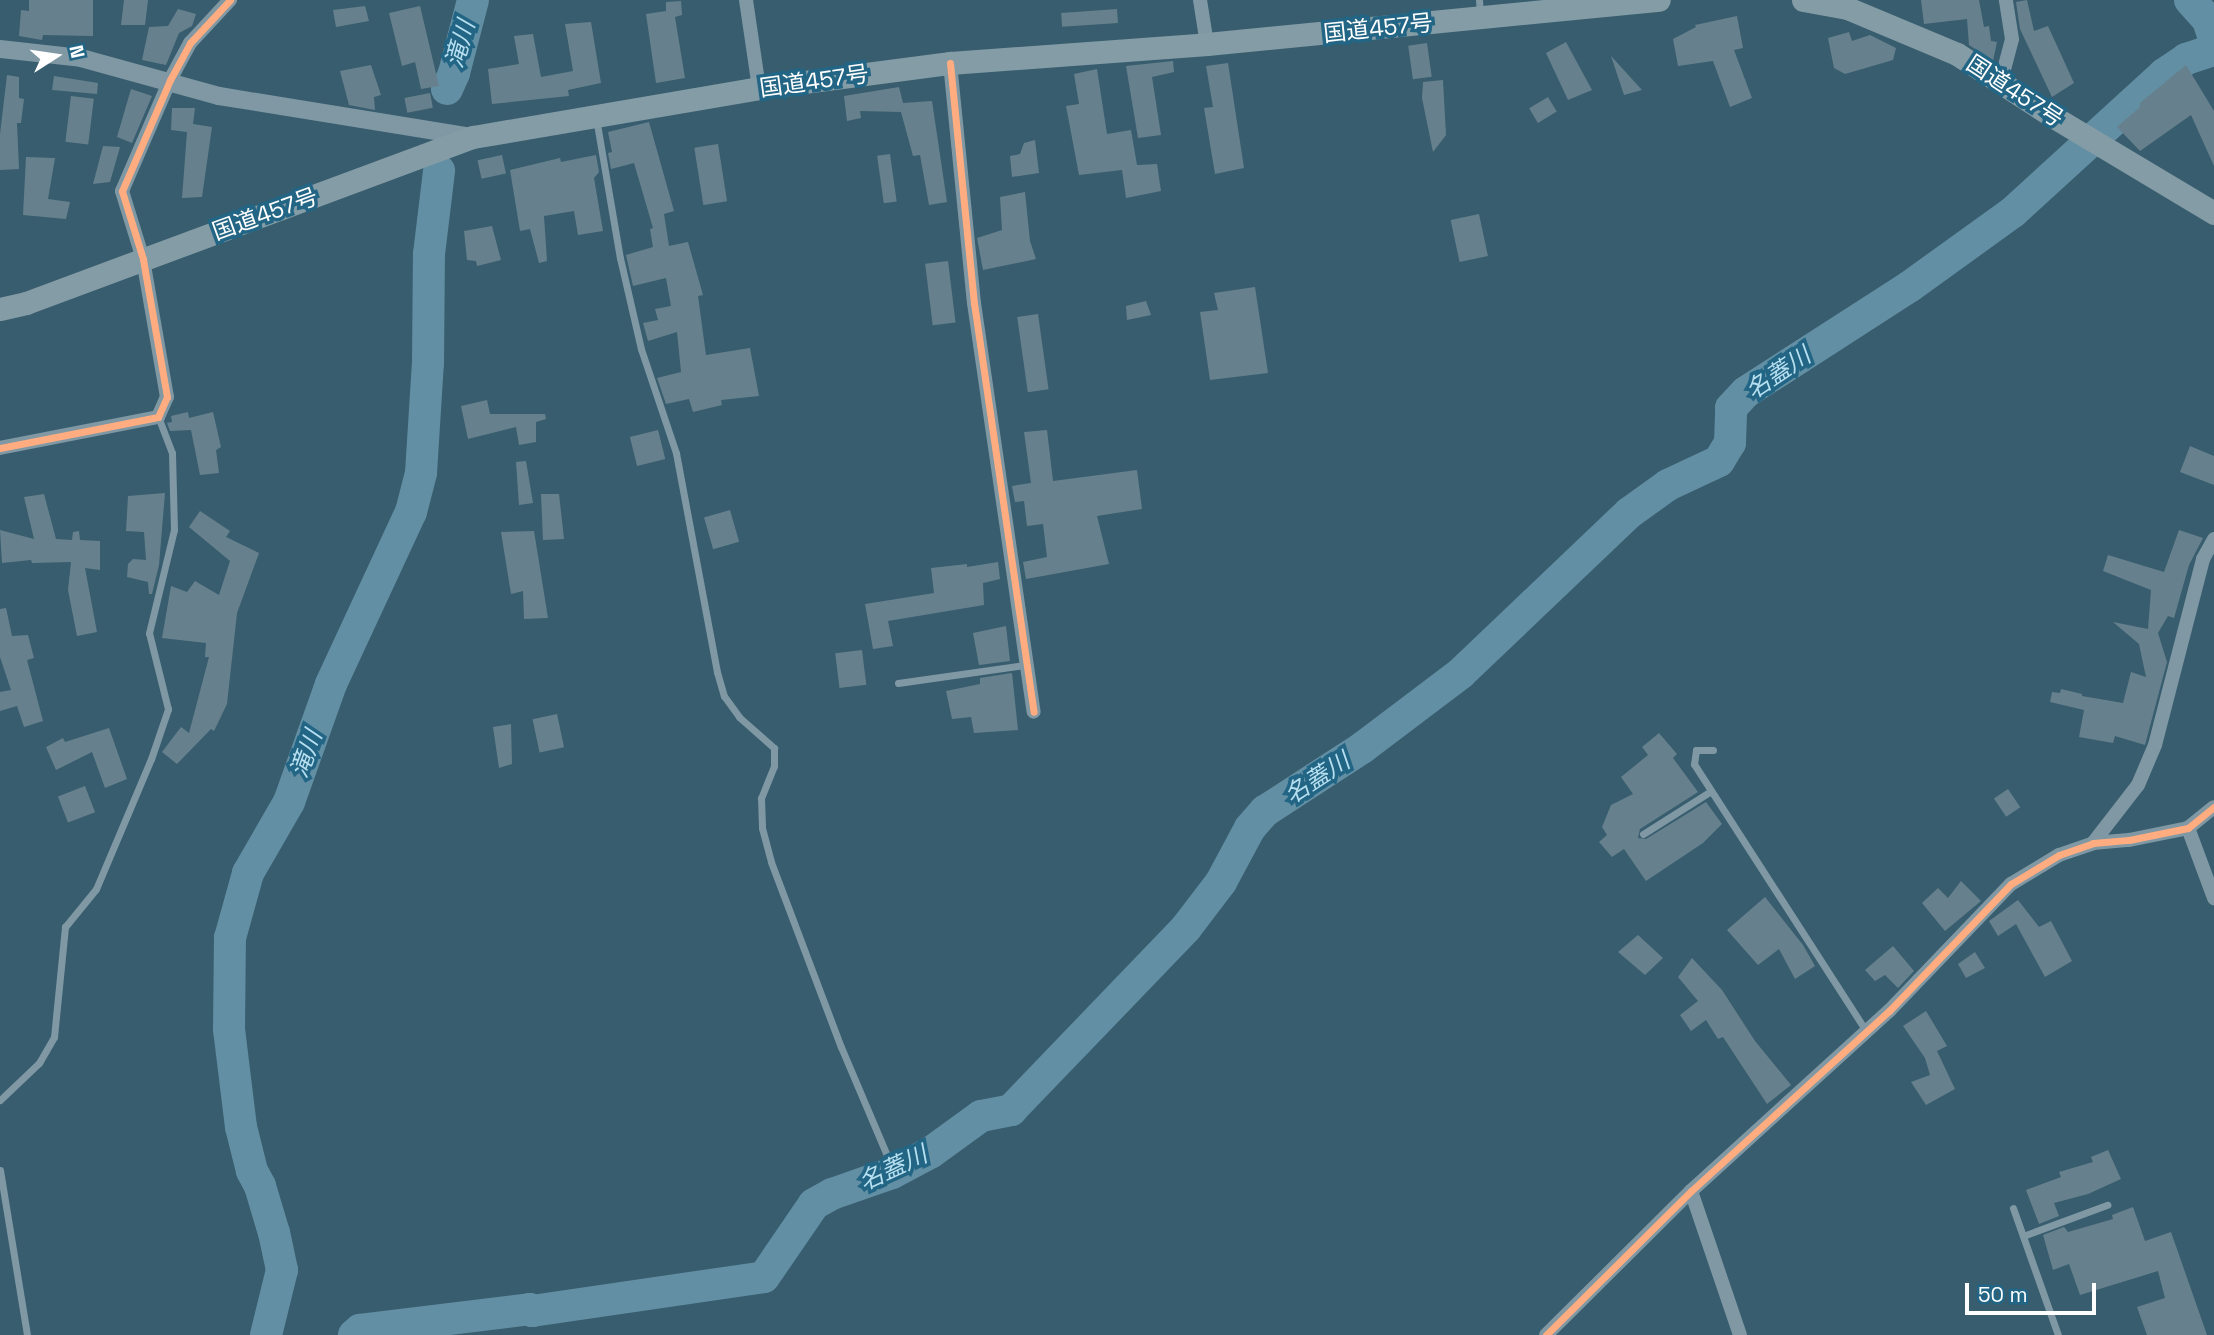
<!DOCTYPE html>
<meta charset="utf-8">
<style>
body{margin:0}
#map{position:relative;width:2214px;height:1335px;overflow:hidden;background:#385d6e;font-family:"Space Grotesk","Noto Sans JP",sans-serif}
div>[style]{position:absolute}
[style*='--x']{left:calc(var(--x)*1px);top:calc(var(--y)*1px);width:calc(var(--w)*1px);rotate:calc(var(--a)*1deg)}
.river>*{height:32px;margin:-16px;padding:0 16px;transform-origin:16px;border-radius:16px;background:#628fa4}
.building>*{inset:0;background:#66818d;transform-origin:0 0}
.service>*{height:7px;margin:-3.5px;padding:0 3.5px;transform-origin:3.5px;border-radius:3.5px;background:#7f98a4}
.minor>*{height:14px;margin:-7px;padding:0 7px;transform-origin:7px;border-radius:7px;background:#7f98a4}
.tertiary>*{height:18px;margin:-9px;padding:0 9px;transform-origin:9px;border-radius:9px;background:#7f98a4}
.trunk>*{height:23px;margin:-11.5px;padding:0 11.5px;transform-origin:11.5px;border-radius:11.5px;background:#849ca6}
.cycleway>*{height:7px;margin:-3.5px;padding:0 3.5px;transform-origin:3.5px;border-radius:3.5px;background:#ffac80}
span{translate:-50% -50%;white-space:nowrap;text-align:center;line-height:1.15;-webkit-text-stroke:7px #226584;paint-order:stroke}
.street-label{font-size:23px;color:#fff}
.water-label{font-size:24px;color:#b6dff0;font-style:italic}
.north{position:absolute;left:21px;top:21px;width:70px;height:70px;-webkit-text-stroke:5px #226584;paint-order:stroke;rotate:78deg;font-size:19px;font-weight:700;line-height:28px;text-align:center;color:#fff}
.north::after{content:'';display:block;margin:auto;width:24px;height:32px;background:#fff;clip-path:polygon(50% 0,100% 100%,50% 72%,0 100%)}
.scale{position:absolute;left:1965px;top:1283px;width:131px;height:32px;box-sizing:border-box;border:4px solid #fff;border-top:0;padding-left:9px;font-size:21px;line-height:24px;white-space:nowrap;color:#fff;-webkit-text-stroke:5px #226584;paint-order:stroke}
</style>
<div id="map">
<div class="river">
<div style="--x:2190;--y:0;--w:27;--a:48"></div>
<div style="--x:2208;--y:20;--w:20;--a:72"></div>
<div style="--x:447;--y:89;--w:17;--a:-66"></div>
<div style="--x:454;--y:73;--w:75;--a:-75.4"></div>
<div style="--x:266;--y:1335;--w:67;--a:-76.2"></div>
<div style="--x:282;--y:1270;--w:38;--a:-102"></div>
<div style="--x:274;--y:1233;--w:49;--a:-106.6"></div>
<div style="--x:260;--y:1186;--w:17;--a:-118"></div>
<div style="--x:252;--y:1171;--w:45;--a:-104"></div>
<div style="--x:241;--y:1127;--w:99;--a:-97"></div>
<div style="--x:229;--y:1029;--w:91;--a:-89.4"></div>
<div style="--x:230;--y:938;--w:67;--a:-74.5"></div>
<div style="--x:248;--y:873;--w:82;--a:-60"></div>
<div style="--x:289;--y:802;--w:125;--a:-70.4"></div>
<div style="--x:331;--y:684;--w:190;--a:-65.1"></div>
<div style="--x:411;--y:512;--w:40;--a:-75.6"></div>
<div style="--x:421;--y:473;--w:110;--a:-86.4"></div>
<div style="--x:428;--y:363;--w:109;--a:-89.5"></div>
<div style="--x:429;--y:254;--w:84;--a:-83.1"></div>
<div style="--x:354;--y:1335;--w:8;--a:-40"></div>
<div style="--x:360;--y:1330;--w:171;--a:-7"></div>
<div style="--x:530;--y:1309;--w:3;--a:45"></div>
<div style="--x:532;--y:1311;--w:234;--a:-8.3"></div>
<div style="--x:764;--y:1277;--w:88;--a:-55.6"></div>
<div style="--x:814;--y:1204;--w:21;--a:-29"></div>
<div style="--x:832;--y:1194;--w:64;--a:-19.3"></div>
<div style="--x:892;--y:1173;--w:43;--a:-27.8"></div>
<div style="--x:930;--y:1153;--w:63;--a:-36"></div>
<div style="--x:981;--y:1116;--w:31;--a:-11"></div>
<div style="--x:1011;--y:1110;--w:252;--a:-46.1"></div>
<div style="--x:1186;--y:928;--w:58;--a:-52.7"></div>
<div style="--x:1221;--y:882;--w:61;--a:-61.8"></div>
<div style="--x:1250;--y:828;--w:23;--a:-49"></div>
<div style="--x:1265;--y:811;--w:116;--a:-33"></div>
<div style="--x:1362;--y:748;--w:124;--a:-37.1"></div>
<div style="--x:1461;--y:673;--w:232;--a:-43.6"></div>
<div style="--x:1629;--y:513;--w:48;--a:-35.7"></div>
<div style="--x:1668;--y:485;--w:56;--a:-25.2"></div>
<div style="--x:1719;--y:461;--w:21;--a:-59"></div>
<div style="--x:1730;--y:443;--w:35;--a:-88"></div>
<div style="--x:1731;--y:408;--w:22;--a:-47"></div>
<div style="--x:1746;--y:392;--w:194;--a:-32.8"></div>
<div style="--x:1909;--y:287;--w:128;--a:-35.8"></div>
<div style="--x:2013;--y:212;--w:205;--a:-42.4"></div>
<div style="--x:2164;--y:74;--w:27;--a:-34"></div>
<div style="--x:2186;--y:59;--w:25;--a:-18"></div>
<div style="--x:2210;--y:51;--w:8;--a:-60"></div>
</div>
<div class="building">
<div style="clip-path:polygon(29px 0,93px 0,93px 36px,43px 35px,42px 40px,19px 36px,21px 10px,29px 11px)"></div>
<div style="clip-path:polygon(124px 0,148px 0,145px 25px,121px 25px)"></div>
<div style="clip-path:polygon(1921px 0,1979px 0,1984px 27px,1989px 26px,1991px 41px,1997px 42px,1993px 61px,1969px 45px,1967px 19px,1924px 24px)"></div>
<div style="clip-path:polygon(2027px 0,2034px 31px,2048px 26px,2074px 83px,2052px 97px,2020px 29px,2016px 2px)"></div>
<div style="clip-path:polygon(681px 1px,682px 15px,675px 17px,685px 78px,656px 83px,646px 14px,666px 11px,666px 2px)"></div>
<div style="clip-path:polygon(365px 6px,369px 21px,336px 27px,333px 10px)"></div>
<div style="clip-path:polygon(420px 6px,439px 86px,421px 89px,415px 62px,402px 66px,389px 13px)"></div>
<div style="clip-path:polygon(178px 9px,196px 14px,192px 26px,179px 33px,166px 65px,142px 60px,149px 27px,168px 26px)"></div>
<div style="left:1117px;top:9px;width:14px;height:56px;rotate:86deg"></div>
<div style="clip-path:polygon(1737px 16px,1743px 48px,1734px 50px,1752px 98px,1730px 107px,1713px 61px,1678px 66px,1673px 39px,1696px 27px,1695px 25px)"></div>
<div style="clip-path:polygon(591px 22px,601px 83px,568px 90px,569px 96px,492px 104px,488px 69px,519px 64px,514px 36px,533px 34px,541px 77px,573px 71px,565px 24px)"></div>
<div style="clip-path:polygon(1849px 32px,1852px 41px,1870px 35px,1896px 48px,1893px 60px,1845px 74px,1834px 68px,1828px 38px)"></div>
<div style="clip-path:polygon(1566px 42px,1592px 90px,1568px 100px,1546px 53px)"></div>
<div style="left:1427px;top:43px;width:34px;height:19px;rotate:82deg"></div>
<div style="clip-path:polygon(1611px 56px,1642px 90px,1624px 95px)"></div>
<div style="clip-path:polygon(1173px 61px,1174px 72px,1152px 77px,1161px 135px,1138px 138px,1126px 66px)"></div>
<div style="clip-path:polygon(1228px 63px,1244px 168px,1215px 174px,1204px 108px,1213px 107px,1206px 66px)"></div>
<div style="clip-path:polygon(371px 65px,381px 95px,374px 97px,375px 110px,349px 105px,340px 71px)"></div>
<div style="clip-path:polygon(2186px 65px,2214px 111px,2214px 166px,2191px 115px,2140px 151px,2117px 127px,2140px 107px,2140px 103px)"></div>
<div style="clip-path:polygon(1097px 69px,1107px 134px,1131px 130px,1137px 165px,1157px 164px,1161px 191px,1126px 198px,1122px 170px,1079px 175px,1066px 106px,1079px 104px,1074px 74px)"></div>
<div style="clip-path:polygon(7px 75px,19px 77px,19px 98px,24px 99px,21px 123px,17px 123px,19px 169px,0 170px,0 134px)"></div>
<div style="clip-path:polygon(54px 76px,98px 83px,97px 94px,52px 90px)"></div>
<div style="clip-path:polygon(1443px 80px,1446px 135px,1433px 152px,1422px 98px,1423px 82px)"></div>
<div style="clip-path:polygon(899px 87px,903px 103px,932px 101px,947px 202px,929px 205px,920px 155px,913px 156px,901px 112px,860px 111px,861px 118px,847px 121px,844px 96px)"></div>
<div style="clip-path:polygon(131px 89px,152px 96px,132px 143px,117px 137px)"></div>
<div style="left:430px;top:93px;width:15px;height:26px;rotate:79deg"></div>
<div style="left:71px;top:96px;width:23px;height:46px;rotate:7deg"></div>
<div style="left:1548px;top:97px;width:17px;height:22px;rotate:59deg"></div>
<div style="clip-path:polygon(172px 108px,195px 108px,193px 124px,212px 127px,202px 197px,182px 198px,187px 132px,171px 130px)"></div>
<div style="clip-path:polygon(649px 122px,674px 211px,664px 214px,669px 246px,688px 242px,703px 295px,698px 296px,706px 355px,750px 348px,759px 396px,721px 400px,722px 405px,693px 412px,689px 399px,666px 404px,657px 378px,681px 372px,677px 332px,648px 341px,643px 323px,658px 320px,655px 309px,671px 306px,666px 278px,633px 286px,626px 255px,653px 247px,650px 229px,653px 228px,634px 163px,611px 169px,608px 153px,612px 152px,608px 132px)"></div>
<div style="clip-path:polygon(1035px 140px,1039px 173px,1012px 177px,1010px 156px,1020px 154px,1024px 143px)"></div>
<div style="left:718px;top:144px;width:58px;height:24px;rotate:81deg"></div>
<div style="clip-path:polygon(103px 146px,120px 147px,110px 182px,93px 184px)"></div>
<div style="left:890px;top:154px;width:48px;height:13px;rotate:82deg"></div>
<div style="left:502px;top:155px;width:19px;height:25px;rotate:78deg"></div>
<div style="clip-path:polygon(596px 155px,599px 172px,594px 178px,603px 231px,578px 235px,574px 211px,544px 216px,547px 261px,539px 263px,530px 229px,520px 231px,510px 170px,560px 158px,561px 162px)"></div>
<div style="clip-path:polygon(26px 157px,55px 158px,48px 199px,70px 202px,66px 219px,23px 215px)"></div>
<div style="clip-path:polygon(1025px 192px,1030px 241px,1036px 259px,983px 270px,977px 238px,1002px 230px,1000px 197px)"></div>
<div style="left:1479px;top:214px;width:43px;height:29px;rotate:78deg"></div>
<div style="clip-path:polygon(492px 226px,501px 260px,477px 266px,476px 261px,467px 260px,464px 231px)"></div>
<div style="left:948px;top:261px;width:62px;height:23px;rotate:83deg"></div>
<div style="clip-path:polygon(1255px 287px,1268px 373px,1210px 380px,1200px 312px,1218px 310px,1214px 293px)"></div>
<div style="clip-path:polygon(1146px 301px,1151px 315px,1127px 320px,1126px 306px)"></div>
<div style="left:1038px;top:314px;width:76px;height:21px;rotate:82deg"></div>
<div style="clip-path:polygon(487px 400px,490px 414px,545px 414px,546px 419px,536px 422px,536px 442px,519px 445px,516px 427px,468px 439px,461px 406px)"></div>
<div style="clip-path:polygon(188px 412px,189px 418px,213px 412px,221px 447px,216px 450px,219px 473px,200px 475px,191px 430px,170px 431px,167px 423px,172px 422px,171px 416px)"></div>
<div style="left:658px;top:430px;width:30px;height:29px;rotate:76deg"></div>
<div style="clip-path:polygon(1047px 430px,1053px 481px,1137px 470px,1142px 509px,1097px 516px,1109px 564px,1026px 579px,1023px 562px,1047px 557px,1043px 524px,1027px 526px,1024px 501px,1015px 502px,1012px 486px,1031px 483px,1024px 432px)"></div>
<div style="clip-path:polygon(2190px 446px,2214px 456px,2214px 485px,2180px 472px)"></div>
<div style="clip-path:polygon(526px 461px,533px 503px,519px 505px,516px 462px)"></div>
<div style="clip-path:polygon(165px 493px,159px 565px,152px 594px,149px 594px,148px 582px,127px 577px,128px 564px,133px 559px,146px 560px,144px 532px,126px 531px,128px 496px)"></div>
<div style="clip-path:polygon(44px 494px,56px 539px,72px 540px,73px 532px,79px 531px,80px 540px,100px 541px,100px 570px,85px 568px,97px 632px,77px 636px,68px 590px,71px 562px,32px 563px,31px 560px,2px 563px,0 530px,34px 539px,24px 497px)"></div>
<div style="clip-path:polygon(541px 494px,559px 494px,564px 539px,543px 540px)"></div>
<div style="left:730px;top:510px;width:33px;height:27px;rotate:74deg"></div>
<div style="clip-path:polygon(200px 511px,230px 531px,226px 537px,259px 553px,237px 613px,227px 704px,214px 731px,211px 729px,177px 764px,162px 752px,181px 727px,189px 733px,209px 657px,205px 657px,206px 643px,162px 638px,171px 586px,187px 592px,195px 581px,219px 595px,230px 561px,189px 527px)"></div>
<div style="clip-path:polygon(2179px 530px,2203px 538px,2189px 565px,2174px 618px,2168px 616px,2158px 633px,2167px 662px,2145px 745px,2115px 736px,2113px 743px,2079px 737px,2084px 710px,2050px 702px,2052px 692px,2060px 693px,2061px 689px,2082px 694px,2082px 696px,2123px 703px,2131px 672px,2146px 677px,2139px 644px,2113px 622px,2148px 629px,2151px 590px,2103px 571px,2108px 555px,2164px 572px)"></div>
<div style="clip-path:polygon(534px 531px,548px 618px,524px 619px,523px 591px,511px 594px,501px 532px)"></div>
<div style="clip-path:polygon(998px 562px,1000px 579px,983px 583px,984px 605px,888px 621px,893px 646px,873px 649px,865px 604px,934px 593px,931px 568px,967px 564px,967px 567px)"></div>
<div style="clip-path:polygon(6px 608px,12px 636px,28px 635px,34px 658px,27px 660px,43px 721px,24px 727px,17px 706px,0 711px,0 692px,11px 690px,0 657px,0 609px)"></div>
<div style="clip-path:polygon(1006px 626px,1010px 661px,979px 665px,973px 633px)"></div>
<div style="left:862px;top:650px;width:35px;height:27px;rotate:83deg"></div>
<div style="clip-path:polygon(1012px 673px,1018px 730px,974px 733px,971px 717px,952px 719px,946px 691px,980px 684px,980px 678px)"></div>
<div style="left:557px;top:714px;width:34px;height:25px;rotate:78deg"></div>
<div style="clip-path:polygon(511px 724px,512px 764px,499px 768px,493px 727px)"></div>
<div style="clip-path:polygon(109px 728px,127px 779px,105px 788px,92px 752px,56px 770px,46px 747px,63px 738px,65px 742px)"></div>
<div style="clip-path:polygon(1659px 733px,1677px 754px,1673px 758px,1698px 792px,1640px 829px,1638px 838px,1646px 839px,1706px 802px,1722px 824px,1703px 843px,1646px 881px,1624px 849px,1612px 857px,1599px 842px,1607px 835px,1602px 827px,1611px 805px,1633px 794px,1621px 777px,1648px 755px,1642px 747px)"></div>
<div style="left:85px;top:786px;width:28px;height:29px;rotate:69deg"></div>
<div style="left:2008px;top:789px;width:22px;height:17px;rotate:56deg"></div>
<div style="clip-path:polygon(1961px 881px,1981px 901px,1945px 931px,1922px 903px,1938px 888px,1948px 898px)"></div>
<div style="clip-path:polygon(1765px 897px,1803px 945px,1815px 966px,1795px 979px,1779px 949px,1758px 965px,1727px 930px)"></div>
<div style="clip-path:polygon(2018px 900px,2039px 927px,2051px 921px,2072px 961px,2045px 977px,2016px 924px,1998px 936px,1989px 921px)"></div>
<div style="clip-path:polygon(1638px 935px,1663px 958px,1645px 975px,1618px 952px)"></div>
<div style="clip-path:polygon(1893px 946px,1914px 971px,1898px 988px,1885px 975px,1875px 981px,1865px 970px)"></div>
<div style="clip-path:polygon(1975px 952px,1985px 968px,1966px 978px,1958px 964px)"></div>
<div style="clip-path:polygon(1692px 958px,1722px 990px,1755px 1041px,1791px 1085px,1767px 1104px,1723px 1037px,1718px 1039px,1706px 1020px,1691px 1031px,1680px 1015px,1698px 1001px,1678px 977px)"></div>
<div style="clip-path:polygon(1926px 1011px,1947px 1046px,1937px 1051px,1955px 1089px,1926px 1105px,1911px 1082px,1930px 1075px,1925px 1058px,1903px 1026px)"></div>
<div style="clip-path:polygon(2108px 1150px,2121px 1179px,2088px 1194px,2054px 1203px,2059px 1216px,2039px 1224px,2026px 1190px,2061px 1177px,2059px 1172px,2093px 1162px,2091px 1157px)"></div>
<div style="clip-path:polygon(2133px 1207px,2145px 1241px,2171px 1232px,2207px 1335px,2147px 1335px,2137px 1307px,2165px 1298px,2158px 1271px,2080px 1295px,2069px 1264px,2053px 1270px,2043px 1235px,2064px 1227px,2068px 1232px,2113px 1219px,2112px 1215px)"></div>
</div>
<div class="service">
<div style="--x:1479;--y:0;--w:13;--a:86"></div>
<div style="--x:596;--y:118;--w:142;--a:80.3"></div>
<div style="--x:620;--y:258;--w:93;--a:77"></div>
<div style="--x:641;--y:349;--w:110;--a:71.4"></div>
<div style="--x:676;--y:453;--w:223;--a:79.4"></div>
<div style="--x:717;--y:672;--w:25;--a:74"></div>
<div style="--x:724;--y:696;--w:26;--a:54"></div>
<div style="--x:739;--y:717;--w:47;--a:41.5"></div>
<div style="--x:774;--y:748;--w:18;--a:90"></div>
<div style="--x:774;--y:766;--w:35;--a:112"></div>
<div style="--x:761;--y:798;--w:30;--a:88"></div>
<div style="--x:762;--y:828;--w:35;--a:75"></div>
<div style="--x:771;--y:862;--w:198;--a:69.3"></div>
<div style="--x:841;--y:1047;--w:128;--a:67"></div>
<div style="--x:898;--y:683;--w:128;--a:-8.1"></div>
<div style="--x:1713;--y:750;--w:17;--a:180"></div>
<div style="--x:1696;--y:750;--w:14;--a:98"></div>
<div style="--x:1694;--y:764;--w:318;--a:57.2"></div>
<div style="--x:1643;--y:834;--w:80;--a:-32.3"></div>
<div style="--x:0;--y:1100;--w:54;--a:-43.5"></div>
<div style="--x:39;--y:1063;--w:30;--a:-60"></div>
<div style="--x:54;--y:1037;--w:111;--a:-84.3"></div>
<div style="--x:65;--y:927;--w:49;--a:-50.8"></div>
<div style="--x:96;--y:889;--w:141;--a:-67.1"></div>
<div style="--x:151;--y:759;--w:53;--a:-71.2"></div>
<div style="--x:168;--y:709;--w:78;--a:-104"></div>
<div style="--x:149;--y:633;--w:106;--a:-76.4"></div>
<div style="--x:174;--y:530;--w:77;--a:-91.5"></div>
<div style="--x:172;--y:453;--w:39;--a:-111"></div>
<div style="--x:0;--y:1170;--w:167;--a:80.7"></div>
<div style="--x:2013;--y:1208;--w:135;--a:70.5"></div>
<div style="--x:2023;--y:1236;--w:90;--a:-20.3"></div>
</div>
<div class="minor">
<div style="--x:746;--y:0;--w:89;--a:81.6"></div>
<div style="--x:1200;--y:0;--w:45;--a:81"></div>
<div style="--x:950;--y:63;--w:241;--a:84.3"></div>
<div style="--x:974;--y:303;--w:413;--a:81.7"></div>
<div style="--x:2001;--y:81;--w:43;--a:-75.3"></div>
<div style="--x:2012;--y:39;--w:39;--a:-99"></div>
<div style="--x:0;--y:448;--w:161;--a:-11.1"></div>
<div style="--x:158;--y:417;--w:22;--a:-66"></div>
<div style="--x:167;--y:397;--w:140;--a:-99.9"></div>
<div style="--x:143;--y:259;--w:71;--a:-107.2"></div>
<div style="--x:122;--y:191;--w:121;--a:-66.6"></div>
<div style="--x:170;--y:80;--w:42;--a:-61.6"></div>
<div style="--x:190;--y:43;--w:59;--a:-47.1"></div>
<div style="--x:2188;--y:828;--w:75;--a:69.6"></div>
<div style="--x:2093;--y:843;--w:73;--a:-52.2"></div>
<div style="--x:2138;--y:785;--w:43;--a:-67"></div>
<div style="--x:2155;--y:745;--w:192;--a:-75.5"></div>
<div style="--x:2203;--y:559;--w:23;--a:-61"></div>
<div style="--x:1691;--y:1191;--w:152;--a:71.2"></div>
<div style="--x:1546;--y:1335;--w:204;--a:-44.8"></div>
<div style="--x:1691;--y:1191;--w:268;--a:-42.3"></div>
<div style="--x:1889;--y:1011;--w:176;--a:-46.2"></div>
<div style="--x:2011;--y:884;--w:56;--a:-31.1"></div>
<div style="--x:2059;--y:855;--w:36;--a:-19"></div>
<div style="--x:2093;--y:843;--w:36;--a:-5"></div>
<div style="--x:2129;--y:840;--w:60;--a:-11.5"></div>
<div style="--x:2188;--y:828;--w:33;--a:-39"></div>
</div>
<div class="tertiary">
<div style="--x:0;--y:49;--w:81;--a:6.3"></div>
<div style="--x:81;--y:58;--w:143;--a:15.4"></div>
<div style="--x:219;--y:96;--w:257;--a:9.2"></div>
</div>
<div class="trunk">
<div style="--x:1803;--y:0;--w:45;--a:10.3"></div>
<div style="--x:1847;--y:8;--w:119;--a:22.7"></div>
<div style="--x:1957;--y:54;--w:113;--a:33.1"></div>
<div style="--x:2052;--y:116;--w:189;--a:30.9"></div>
<div style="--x:0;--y:309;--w:27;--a:-13"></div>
<div style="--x:26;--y:303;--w:477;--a:-20.4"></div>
<div style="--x:473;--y:137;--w:290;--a:-9.7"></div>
<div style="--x:759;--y:88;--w:193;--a:-7.5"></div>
<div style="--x:950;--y:63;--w:258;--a:-4.2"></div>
<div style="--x:1207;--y:44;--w:454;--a:-5.6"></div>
</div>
<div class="cycleway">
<div style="--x:950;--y:63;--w:241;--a:84.3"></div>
<div style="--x:974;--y:303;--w:413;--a:81.7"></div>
<div style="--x:0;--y:448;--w:161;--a:-11.1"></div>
<div style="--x:158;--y:417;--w:22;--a:-66"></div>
<div style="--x:167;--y:397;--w:140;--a:-99.9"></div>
<div style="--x:143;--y:259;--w:71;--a:-107.2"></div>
<div style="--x:122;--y:191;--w:121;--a:-66.6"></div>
<div style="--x:170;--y:80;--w:42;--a:-61.6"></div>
<div style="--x:190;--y:43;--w:59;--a:-47.1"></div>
<div style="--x:1546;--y:1335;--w:204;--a:-44.8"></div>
<div style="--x:1691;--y:1191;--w:268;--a:-42.3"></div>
<div style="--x:1889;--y:1011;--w:176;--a:-46.2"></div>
<div style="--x:2011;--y:884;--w:56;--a:-31.1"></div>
<div style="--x:2059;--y:855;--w:36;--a:-19"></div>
<div style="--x:2093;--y:843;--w:36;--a:-5"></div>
<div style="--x:2129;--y:840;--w:60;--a:-11.5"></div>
<div style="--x:2188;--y:828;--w:33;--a:-39"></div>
</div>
<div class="street-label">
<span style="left:1378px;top:28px;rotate:-6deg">国道457号</span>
<span style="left:814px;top:81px;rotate:-8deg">国道457号</span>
<span style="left:2015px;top:91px;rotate:33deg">国道457号</span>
<span style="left:265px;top:214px;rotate:-20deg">国道457号</span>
</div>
<div class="water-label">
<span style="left:460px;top:44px;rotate:-74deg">滝川</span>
<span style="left:1778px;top:373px;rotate:-34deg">名蓋川</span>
<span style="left:306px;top:754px;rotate:-70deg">滝川</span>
<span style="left:1317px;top:778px;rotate:-33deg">名蓋川</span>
<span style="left:893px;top:1168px;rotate:-25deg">名蓋川</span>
</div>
<div class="north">N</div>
<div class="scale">50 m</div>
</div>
